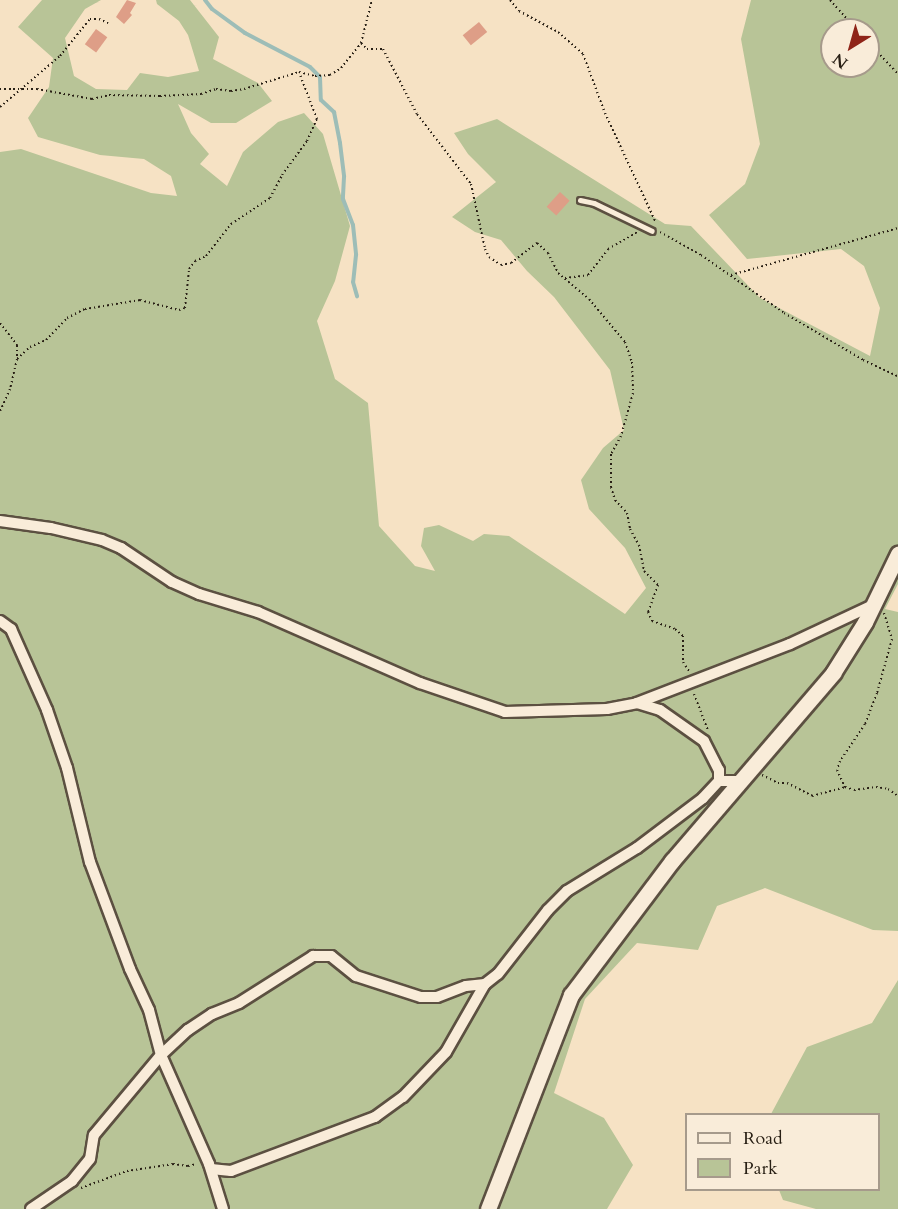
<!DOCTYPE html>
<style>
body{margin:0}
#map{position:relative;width:898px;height:1209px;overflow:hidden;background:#f6e2c4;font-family:Cardo,serif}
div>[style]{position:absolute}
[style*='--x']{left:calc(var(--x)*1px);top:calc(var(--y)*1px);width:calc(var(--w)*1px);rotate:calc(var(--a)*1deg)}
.green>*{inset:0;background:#b8c497}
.stream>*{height:4px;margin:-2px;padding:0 2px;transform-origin:2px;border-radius:2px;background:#9dbdb7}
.building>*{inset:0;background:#de9e87;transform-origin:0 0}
.path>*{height:2px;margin-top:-1px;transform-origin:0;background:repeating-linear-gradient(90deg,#292015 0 1.5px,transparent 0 4.5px)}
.roads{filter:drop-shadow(2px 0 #5c5041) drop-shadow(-2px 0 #5c5041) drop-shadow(0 2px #5c5041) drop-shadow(0 -2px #5c5041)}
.lane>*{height:5px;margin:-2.5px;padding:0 2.5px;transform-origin:2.5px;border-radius:2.5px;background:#f9ecd9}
.street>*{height:10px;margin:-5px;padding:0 5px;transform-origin:5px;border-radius:5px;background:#f9ecd9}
.secondary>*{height:15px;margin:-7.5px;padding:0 7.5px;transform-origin:7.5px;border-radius:7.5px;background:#f9ecd9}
span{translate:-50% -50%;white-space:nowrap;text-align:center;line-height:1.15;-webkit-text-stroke:4.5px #f9ecd9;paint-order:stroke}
.legend{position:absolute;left:685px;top:1113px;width:195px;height:78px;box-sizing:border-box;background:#f9ecd9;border:2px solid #a69a8b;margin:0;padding:8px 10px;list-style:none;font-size:18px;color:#292015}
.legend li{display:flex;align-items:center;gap:12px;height:30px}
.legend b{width:30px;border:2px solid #a69a8b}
.north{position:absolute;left:820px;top:18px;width:60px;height:60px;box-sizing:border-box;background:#f9ecd9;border:2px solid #a69a8b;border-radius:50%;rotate:217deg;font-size:16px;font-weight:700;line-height:24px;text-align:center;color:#292015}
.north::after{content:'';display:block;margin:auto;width:21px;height:27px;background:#8f2418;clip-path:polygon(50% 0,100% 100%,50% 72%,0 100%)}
</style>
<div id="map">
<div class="green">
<div style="clip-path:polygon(evenodd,42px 0,101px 0,85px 9px,65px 38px,74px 76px,96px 89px,127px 90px,140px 73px,168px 77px,199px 71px,188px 35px,179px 21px,157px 4px,156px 0,190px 0,219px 37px,213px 59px,258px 83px,272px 101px,236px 123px,211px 123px,178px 104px,191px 133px,209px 154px,200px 164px,227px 186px,243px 152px,278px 122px,304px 113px,323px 134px,350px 226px,335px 281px,317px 321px,335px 379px,368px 403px,379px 526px,415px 566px,435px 571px,421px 546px,424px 528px,439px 525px,473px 541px,484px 534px,509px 536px,625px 614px,646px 588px,625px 548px,589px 509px,581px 480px,603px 448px,624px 430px,610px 370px,554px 297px,527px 271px,501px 240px,475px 232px,452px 217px,496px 182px,468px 154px,454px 133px,497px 119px,665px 224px,691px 226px,760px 298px,870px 356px,880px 308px,864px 266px,841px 249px,747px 259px,709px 215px,745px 184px,760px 144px,741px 39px,751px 0,898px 0,898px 584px,885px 609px,898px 612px,898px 931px,873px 930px,765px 888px,717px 906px,698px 950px,637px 943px,585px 999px,554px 1093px,604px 1118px,633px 1165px,607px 1209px,0 1209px,0 152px,21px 149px,151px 193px,177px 196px,171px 176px,144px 159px,100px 155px,38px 137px,28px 118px,49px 87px,53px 58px,18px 27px,42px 0,832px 30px,868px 30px,868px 66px,832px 66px,832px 30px)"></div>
<div style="clip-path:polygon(898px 980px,898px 1209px,816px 1209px,783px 1200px,779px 1190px,878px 1190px,878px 1114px,771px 1114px,807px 1047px,872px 1023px)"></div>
</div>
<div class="stream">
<div style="--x:205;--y:0;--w:11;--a:52"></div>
<div style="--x:212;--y:9;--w:41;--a:36"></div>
<div style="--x:245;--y:33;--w:73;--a:27.6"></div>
<div style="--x:310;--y:67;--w:14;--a:45"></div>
<div style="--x:320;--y:77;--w:23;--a:88"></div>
<div style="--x:321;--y:100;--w:18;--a:43"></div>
<div style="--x:334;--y:112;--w:32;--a:79"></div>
<div style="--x:340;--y:143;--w:34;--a:83"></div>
<div style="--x:344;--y:177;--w:22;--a:93"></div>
<div style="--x:343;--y:199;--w:28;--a:69"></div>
<div style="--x:353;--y:225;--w:30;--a:84"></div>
<div style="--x:356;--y:255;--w:27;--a:96"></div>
<div style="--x:353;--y:282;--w:15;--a:74"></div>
</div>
<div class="building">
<div style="clip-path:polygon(127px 0,136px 3px,130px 13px,132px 15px,124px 24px,116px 17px)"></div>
<div style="left:479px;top:22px;width:13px;height:21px;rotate:51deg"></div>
<div style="left:96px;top:29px;width:14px;height:19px;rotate:36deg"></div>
<div style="left:560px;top:192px;width:13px;height:20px;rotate:42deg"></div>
</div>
<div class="path">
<div style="--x:510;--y:0;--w:14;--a:51"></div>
<div style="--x:519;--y:11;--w:44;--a:28.3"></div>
<div style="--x:558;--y:32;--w:33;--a:41"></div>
<div style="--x:583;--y:54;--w:63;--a:69.6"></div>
<div style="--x:605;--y:113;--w:121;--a:65.1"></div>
<div style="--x:830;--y:0;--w:40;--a:48"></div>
<div style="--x:868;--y:42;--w:44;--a:46.8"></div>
<div style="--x:361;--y:43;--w:8;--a:45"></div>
<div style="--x:367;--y:49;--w:16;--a:0"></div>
<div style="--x:383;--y:49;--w:73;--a:62.4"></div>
<div style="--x:417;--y:114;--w:88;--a:52.4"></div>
<div style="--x:471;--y:184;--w:66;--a:77.8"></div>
<div style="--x:485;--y:249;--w:9;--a:63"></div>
<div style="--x:489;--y:257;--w:14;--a:34"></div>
<div style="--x:501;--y:265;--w:10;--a:-11"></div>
<div style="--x:511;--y:263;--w:33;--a:-38"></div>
<div style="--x:537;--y:243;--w:15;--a:42"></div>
<div style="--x:548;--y:253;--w:22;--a:63"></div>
<div style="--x:558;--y:273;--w:40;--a:40"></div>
<div style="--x:589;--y:299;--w:56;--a:50.1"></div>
<div style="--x:625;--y:342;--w:21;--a:71"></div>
<div style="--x:632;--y:362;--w:31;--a:88"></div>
<div style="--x:633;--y:393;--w:45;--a:105.6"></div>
<div style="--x:621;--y:436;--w:21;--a:119"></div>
<div style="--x:611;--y:454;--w:33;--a:90"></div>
<div style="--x:611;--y:487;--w:14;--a:73"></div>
<div style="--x:615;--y:500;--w:18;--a:47"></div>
<div style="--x:627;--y:513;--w:16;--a:79"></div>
<div style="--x:630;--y:529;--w:18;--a:61"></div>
<div style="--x:639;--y:545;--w:26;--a:79"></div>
<div style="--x:644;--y:571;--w:20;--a:45"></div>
<div style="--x:658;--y:585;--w:29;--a:110"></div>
<div style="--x:648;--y:612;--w:10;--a:66"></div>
<div style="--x:652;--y:621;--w:24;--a:19"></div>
<div style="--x:675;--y:629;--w:11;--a:41"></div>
<div style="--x:683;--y:636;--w:26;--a:90"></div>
<div style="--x:683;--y:662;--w:11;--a:56"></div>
<div style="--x:0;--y:89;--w:37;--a:0"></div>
<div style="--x:37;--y:89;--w:56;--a:10.3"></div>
<div style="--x:92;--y:99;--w:17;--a:-13"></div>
<div style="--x:109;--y:95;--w:51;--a:1.1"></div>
<div style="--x:160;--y:96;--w:41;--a:-2.8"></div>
<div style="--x:201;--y:94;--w:16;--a:-18"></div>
<div style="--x:216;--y:89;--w:15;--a:8"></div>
<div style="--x:231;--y:91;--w:13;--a:-9"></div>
<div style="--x:244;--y:89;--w:58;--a:-17.2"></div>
<div style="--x:299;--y:72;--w:16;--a:14"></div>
<div style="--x:315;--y:76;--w:15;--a:-4"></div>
<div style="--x:330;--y:75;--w:13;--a:-32"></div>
<div style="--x:341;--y:68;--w:32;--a:-51"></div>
<div style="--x:361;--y:43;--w:44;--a:-75.7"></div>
<div style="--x:0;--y:107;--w:79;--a:-40.4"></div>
<div style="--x:60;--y:56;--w:48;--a:-51"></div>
<div style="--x:90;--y:19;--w:9;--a:0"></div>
<div style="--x:99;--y:19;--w:10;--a:24"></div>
<div style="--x:660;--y:232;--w:47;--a:29.3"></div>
<div style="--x:701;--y:255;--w:101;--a:34.9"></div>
<div style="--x:784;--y:313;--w:92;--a:30.7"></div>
<div style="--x:863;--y:360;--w:38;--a:25"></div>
<div style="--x:731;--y:275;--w:173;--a:-15.7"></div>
<div style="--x:565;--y:278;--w:23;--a:-7"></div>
<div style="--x:588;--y:275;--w:33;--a:-52"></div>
<div style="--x:608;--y:249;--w:34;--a:-30"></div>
<div style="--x:0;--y:323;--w:28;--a:52"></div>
<div style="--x:17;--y:345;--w:14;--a:90"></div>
<div style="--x:17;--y:359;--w:31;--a:103"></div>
<div style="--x:10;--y:389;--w:24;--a:114"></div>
<div style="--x:17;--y:359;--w:18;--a:-43"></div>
<div style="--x:30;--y:347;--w:17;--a:-24"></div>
<div style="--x:46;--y:340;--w:30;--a:-46"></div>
<div style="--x:67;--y:318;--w:20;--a:-27"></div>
<div style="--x:85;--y:309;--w:56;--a:-9.3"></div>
<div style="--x:140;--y:300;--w:40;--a:14.4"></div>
<div style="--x:179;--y:310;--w:6;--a:-18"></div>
<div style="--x:185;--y:308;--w:39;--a:-84"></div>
<div style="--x:189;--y:269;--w:10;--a:-53"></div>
<div style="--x:195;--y:261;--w:12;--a:-24"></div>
<div style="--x:206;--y:256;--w:41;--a:-52"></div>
<div style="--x:231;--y:224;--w:47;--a:-33.7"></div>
<div style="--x:270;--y:198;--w:26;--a:-62"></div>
<div style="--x:282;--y:175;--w:42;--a:-53.7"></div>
<div style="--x:307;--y:141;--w:24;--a:-66"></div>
<div style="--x:317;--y:119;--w:50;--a:-111"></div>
<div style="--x:884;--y:613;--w:27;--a:73"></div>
<div style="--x:892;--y:639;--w:56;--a:105.5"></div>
<div style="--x:877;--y:693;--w:33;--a:111"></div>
<div style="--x:865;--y:724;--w:45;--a:124"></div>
<div style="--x:840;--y:761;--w:9;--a:108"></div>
<div style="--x:837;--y:770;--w:19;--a:65"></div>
<div style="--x:845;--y:787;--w:9;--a:18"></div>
<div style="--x:854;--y:790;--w:22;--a:-8"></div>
<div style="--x:876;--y:787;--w:12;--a:9"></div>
<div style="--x:888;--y:789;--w:12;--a:35"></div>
<div style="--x:694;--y:694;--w:39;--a:69"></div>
<div style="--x:762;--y:775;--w:18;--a:27"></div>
<div style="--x:778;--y:783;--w:9;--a:0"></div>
<div style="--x:787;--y:783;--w:28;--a:27"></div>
<div style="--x:812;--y:796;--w:34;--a:-15"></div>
<div style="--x:81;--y:1188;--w:49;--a:-20.3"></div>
<div style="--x:127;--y:1171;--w:47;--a:-8.7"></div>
<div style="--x:173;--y:1164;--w:15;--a:8"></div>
<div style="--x:188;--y:1166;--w:9;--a:-13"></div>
</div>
<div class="roads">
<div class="lane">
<div style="--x:580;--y:200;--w:14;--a:12"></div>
<div style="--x:594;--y:203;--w:64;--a:25.8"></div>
</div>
<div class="street">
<div style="--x:0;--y:521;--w:51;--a:7.8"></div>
<div style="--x:51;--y:528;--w:52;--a:13.2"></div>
<div style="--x:102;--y:540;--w:21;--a:23"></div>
<div style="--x:121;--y:548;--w:61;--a:33.7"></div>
<div style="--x:172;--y:582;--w:30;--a:24"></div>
<div style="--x:199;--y:594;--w:62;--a:17"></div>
<div style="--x:258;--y:612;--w:177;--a:23.7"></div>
<div style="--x:420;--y:683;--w:90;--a:18.8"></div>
<div style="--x:505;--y:712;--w:102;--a:-1.7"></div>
<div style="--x:607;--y:709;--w:31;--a:-11"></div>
<div style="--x:637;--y:703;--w:164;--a:-21.1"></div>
<div style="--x:790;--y:644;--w:92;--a:-25.2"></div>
<div style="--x:0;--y:621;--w:14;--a:36"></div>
<div style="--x:11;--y:629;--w:89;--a:66"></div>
<div style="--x:47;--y:710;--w:61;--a:71"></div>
<div style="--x:67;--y:768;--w:97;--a:76.3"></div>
<div style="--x:90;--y:862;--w:114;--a:69.5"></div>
<div style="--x:130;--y:969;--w:45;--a:65.1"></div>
<div style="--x:149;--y:1010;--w:47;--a:75.1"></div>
<div style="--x:161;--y:1055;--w:119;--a:66.2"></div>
<div style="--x:209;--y:1164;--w:47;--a:72.7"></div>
<div style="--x:637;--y:703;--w:24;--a:17"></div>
<div style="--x:660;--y:710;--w:54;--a:35.2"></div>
<div style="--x:704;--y:741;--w:33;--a:63"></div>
<div style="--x:719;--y:770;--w:11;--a:90"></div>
<div style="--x:211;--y:1169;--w:20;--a:6"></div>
<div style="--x:231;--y:1171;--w:154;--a:-20.6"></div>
<div style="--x:375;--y:1117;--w:34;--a:-36"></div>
<div style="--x:403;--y:1097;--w:62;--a:-46.3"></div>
<div style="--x:446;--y:1052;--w:78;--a:-60.2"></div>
<div style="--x:31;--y:1209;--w:50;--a:-34.3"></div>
<div style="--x:72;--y:1181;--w:28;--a:-51"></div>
<div style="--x:90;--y:1159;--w:24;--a:-81"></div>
<div style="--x:94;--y:1135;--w:104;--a:-50.1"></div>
<div style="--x:161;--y:1055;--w:37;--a:-43"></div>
<div style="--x:188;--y:1030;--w:29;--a:-34"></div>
<div style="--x:212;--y:1014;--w:29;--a:-22"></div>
<div style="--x:239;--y:1003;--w:88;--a:-32.4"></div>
<div style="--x:313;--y:956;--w:18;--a:0"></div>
<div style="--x:331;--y:956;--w:32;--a:39"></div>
<div style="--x:356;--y:976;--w:68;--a:17.9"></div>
<div style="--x:421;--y:997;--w:16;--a:0"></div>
<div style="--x:437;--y:997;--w:31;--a:-21"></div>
<div style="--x:466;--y:986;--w:19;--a:-6"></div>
<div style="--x:485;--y:984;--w:16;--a:-38"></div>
<div style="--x:498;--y:974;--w:81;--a:-52"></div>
<div style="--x:548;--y:910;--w:27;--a:-45"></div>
<div style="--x:567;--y:891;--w:82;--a:-31.6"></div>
<div style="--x:637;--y:848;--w:83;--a:-37.1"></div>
<div style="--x:703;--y:798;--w:23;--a:-47"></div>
<div style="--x:719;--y:781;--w:21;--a:0"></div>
</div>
<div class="secondary">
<div style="--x:488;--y:1209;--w:230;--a:-68.8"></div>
<div style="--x:571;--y:995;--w:168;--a:-53"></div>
<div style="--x:672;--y:861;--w:248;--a:-49.4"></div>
<div style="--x:833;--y:673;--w:60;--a:-57.9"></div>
<div style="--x:865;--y:622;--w:76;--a:-64.1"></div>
</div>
</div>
<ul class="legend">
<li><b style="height:8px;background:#f9ecd9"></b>Road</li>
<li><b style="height:16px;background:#b8c497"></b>Park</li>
</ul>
<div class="north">N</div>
</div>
